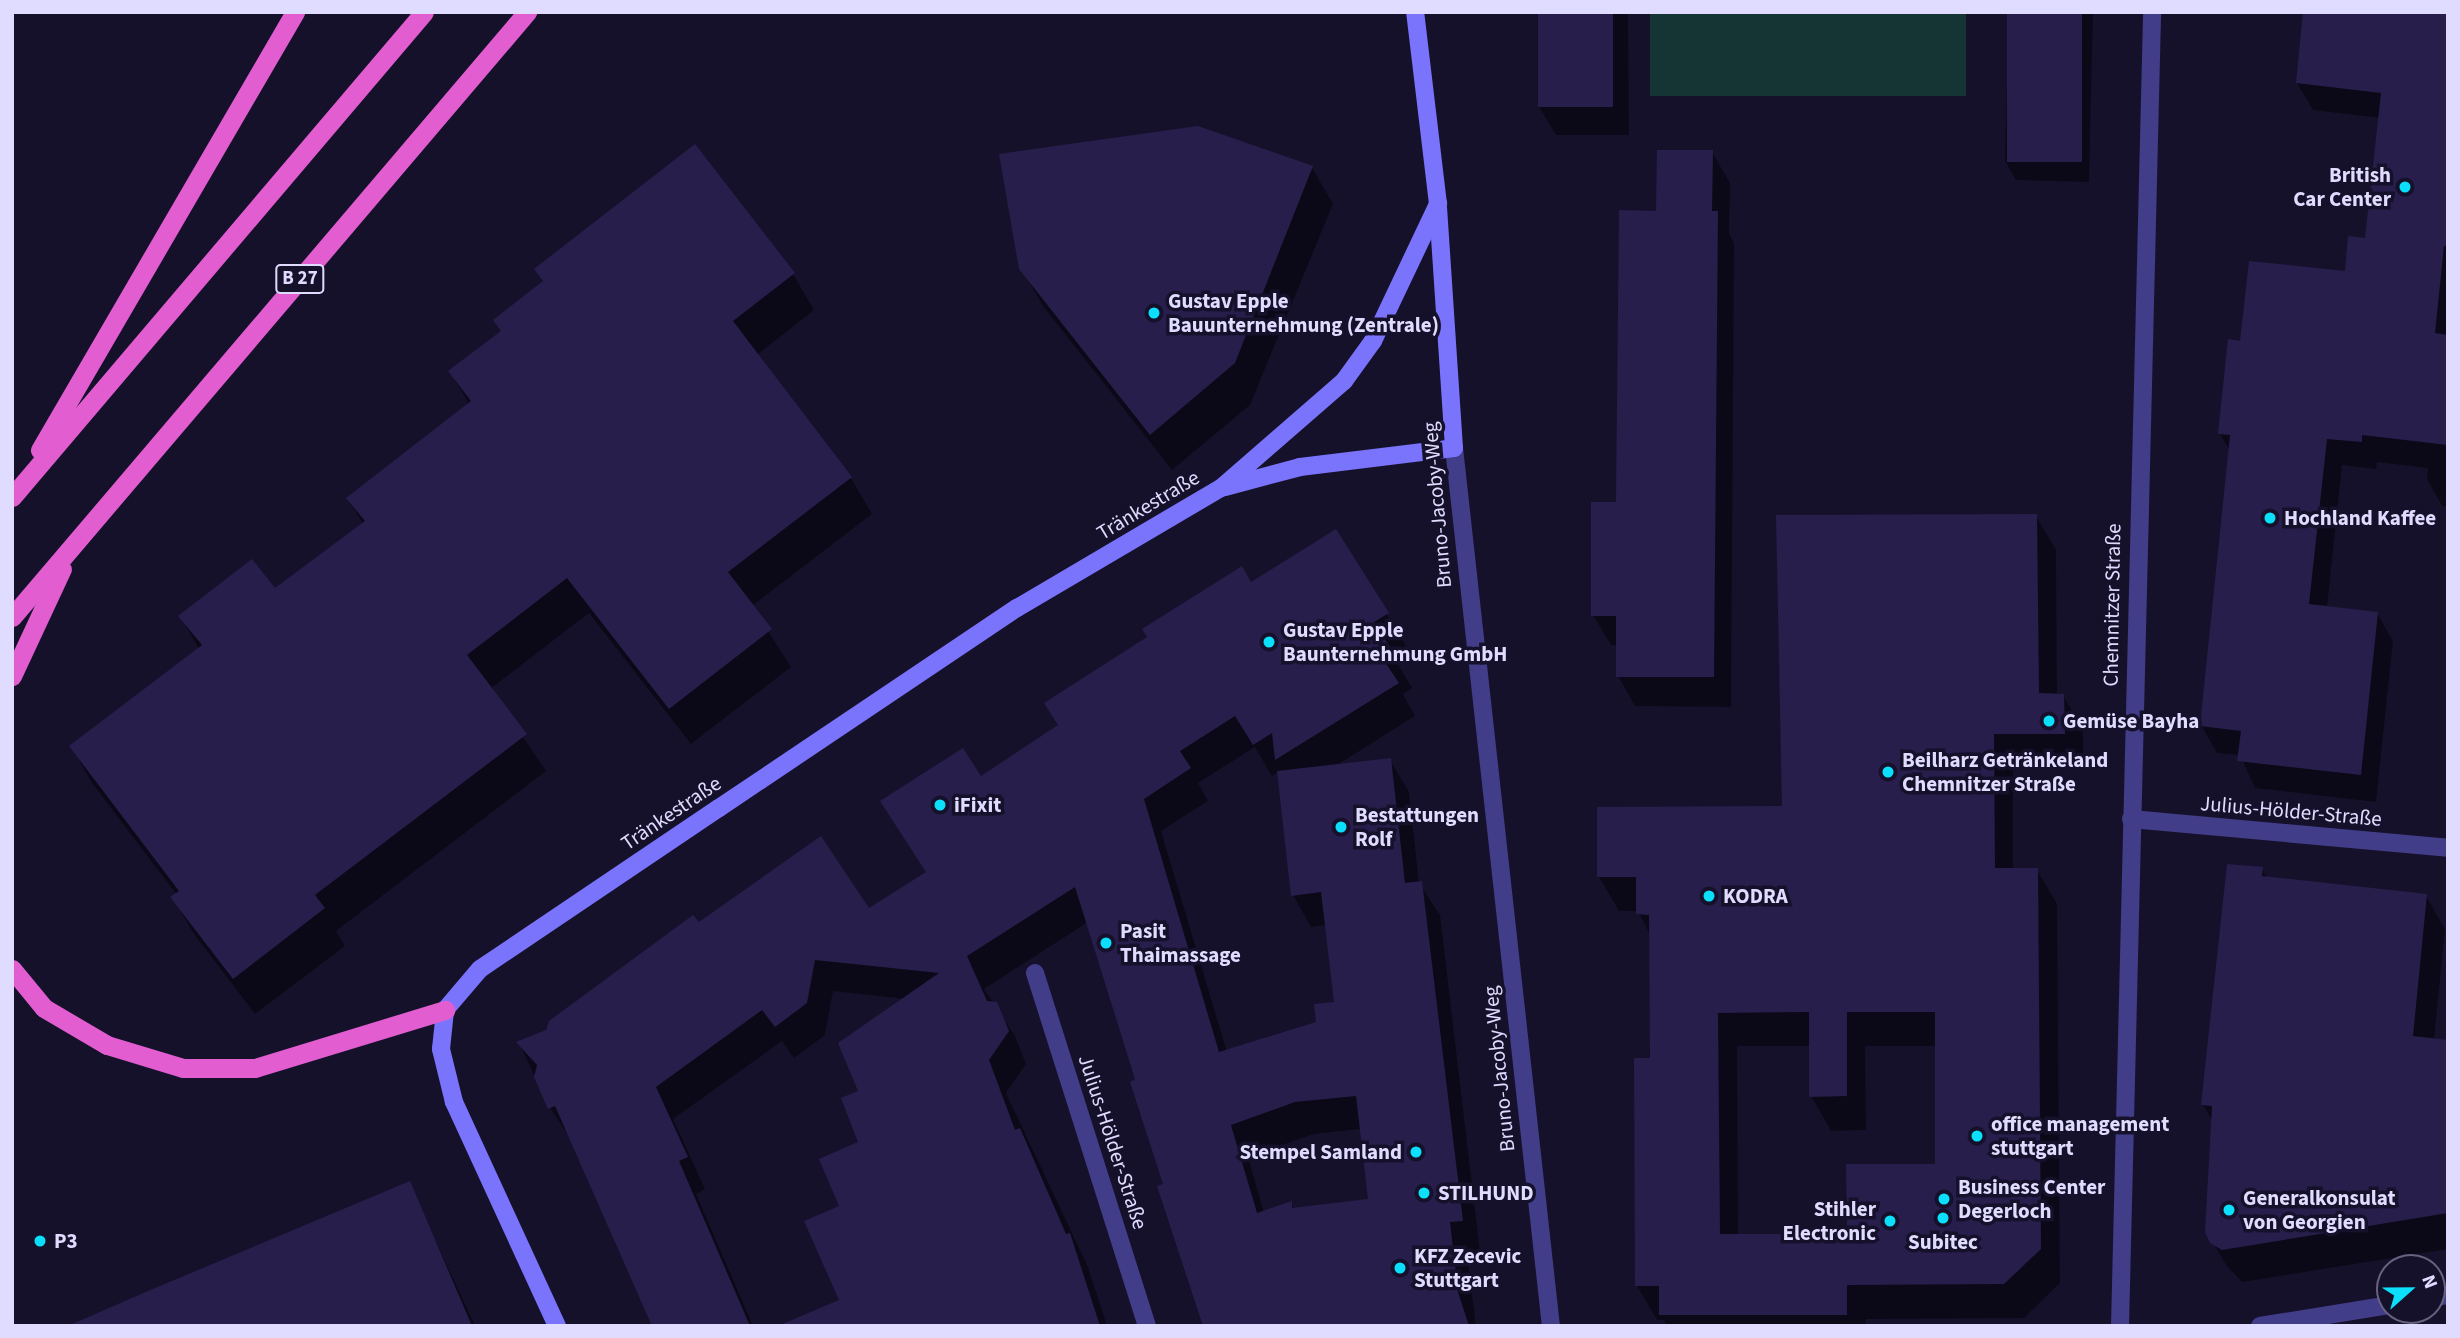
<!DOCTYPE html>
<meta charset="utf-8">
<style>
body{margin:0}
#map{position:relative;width:2460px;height:1338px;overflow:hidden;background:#16112b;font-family:"Source Sans 3",sans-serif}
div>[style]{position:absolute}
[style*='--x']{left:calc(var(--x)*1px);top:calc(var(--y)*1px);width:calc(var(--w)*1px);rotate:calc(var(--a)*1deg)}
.green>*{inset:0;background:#143534;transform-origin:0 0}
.shadow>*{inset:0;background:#0007}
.building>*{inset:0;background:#281e4c;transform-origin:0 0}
.minor>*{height:18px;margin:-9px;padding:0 9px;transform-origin:9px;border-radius:9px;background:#423d89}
.secondary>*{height:18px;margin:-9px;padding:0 9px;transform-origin:9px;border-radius:9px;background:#7a74fd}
.trunk>*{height:19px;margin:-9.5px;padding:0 9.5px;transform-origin:9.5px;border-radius:9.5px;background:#e25ed0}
.dots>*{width:19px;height:19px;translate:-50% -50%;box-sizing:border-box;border:4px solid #16112b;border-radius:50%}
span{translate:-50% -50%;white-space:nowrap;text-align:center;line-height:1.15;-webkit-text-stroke:7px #16112b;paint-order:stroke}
.shield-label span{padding:2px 5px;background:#16112b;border:2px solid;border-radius:5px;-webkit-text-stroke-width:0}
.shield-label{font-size:19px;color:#e0dcff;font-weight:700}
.poi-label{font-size:21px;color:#e0dcff;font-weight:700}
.right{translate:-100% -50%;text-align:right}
.left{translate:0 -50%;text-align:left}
.street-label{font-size:21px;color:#e0dcff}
.frame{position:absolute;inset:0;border:14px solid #e0dcff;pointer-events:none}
.north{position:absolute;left:2376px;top:1254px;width:70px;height:70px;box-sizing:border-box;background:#16112b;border:2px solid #676280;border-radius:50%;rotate:69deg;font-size:19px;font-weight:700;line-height:28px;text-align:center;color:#e0dcff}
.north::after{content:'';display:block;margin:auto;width:24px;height:32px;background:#0bdffc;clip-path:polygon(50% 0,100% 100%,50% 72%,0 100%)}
</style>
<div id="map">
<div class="green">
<div style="left:1650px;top:12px;width:316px;height:84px"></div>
</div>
<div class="shadow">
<div style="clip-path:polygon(1539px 12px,1628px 12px,1629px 135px,1556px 135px,1539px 107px)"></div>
<div style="clip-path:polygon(2009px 12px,2093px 12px,2089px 182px,2016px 180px,2005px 161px)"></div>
<div style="clip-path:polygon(2448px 12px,2448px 507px,2442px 506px,2427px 479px,2428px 468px,2377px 462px,2376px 469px,2342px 465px,2327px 608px,2377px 613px,2393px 641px,2376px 802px,2255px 788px,2240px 755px,2217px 753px,2201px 725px,2230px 451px,2220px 434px,2242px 343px,2346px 273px,2367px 240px,2380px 118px,2313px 110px,2297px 83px)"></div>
<div style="clip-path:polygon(1712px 152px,1730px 183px,1729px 234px,1734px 243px,1731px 707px,1635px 706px,1618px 676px,1618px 646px,1611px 645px,1593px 615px,1618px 504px,1658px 213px)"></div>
<div style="clip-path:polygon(1312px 168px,1333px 204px,1250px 405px,1172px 470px,1043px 306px,1021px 268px)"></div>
<div style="clip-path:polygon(536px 269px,793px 274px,814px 310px,757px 355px,851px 478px,872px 514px,752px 606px,791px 667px,691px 744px,589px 613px,490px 689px,546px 771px,336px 931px,345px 946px,255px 1014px,194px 934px,173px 898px,177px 895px,92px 783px,71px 746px,199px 649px,180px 616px,275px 591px,363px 524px,348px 498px,469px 404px,450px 372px,502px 332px,544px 283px)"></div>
<div style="clip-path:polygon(evenodd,2036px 516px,2056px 550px,2057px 695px,2063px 695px,2083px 730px,2083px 767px,2013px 768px,2013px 870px,2037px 870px,2057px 904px,2060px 1283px,2024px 1318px,1866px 1319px,1865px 1326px,1667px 1326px,1664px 1320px,1657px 1320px,1637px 1286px,1652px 1060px,1651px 937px,1638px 911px,1619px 911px,1599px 877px,1783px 808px,2036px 516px,1737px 1046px,1811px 1046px,1811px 1096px,1831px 1131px,1866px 1130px,1865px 1046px,1936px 1046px,1937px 1165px,1848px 1235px,1738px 1236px,1737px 1046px)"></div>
<div style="clip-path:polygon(evenodd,1336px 531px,1406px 646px,1392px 654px,1412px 688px,1403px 694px,1415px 716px,1334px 767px,1390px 760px,1409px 792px,1419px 883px,1440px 915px,1480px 1252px,1467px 1254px,1476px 1326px,1203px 1326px,1137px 1080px,1088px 922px,984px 989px,1015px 1036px,1026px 1064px,1006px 1093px,1088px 1267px,1107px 1326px,783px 1326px,841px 1301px,841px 1207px,861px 1143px,861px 1092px,905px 999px,833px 991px,825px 1035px,794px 1058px,782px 1041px,673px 1119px,705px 1189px,696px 1194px,753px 1326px,653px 1326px,571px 1139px,550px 1108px,519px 1043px,548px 1031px,699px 925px,869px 911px,927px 873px,882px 801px,980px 779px,1060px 727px,1251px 584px,1336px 531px,1255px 747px,1272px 776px,1278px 772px,1293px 895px,1311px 927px,1327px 925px,1336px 1004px,1318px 1023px,1227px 1052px,1161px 831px,1208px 801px,1198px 783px,1255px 747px,1336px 531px,1361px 1129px,1370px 1201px,1294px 1209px,1291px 1203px,1264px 1213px,1248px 1157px,1314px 1134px,1361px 1129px)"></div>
<div style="clip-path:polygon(2262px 869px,2267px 878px,2426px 896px,2445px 929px,2434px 1040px,2448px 1042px,2448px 1249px,2242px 1282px,2226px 1265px,2207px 1232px,2213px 1122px,2203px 1105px)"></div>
<div style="clip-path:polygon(409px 1183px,475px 1326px,116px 1326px)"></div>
</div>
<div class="building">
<div style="left:1538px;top:12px;width:75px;height:95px"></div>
<div style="left:2007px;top:12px;width:75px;height:150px"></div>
<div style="clip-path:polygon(2303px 12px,2448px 12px,2448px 246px,2444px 246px,2435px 333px,2448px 335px,2448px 445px,2362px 435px,2362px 442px,2327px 439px,2309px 604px,2378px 612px,2361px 775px,2237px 761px,2241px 731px,2200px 726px,2230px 435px,2218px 434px,2228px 339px,2240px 341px,2249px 261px,2345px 271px,2348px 236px,2365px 238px,2381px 93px,2296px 83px)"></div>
<div style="clip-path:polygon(1198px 126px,1313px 166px,1235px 363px,1150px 435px,1019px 269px,999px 154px)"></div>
<div style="clip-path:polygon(695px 144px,795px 273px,733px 321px,852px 477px,728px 572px,772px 629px,669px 709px,567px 578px,467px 655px,527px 734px,315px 895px,325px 908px,233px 979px,170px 897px,179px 891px,69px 746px,202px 645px,178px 616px,252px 559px,275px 588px,365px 521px,346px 498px,471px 401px,448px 371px,501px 331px,493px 320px,543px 281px,534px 269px)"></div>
<div style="clip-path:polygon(1657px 150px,1713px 150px,1712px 211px,1718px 211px,1714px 677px,1616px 677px,1616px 616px,1591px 616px,1591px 502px,1616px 502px,1619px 210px,1656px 211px)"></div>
<div style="clip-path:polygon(evenodd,2037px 514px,2039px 693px,2064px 694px,2065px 734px,1994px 734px,1995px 868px,2038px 868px,2041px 1249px,2004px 1284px,1847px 1285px,1847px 1315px,1659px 1315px,1659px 1286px,1635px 1286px,1634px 1058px,1650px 1058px,1649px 915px,1636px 914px,1636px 877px,1597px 877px,1597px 807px,1782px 806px,1776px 515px,2037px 514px,1809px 1012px,1809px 1097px,1847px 1096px,1847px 1012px,1935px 1012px,1935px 1164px,1846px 1164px,1847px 1234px,1720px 1234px,1718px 1013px,1809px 1012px)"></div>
<div style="clip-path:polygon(evenodd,1336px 529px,1389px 613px,1374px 622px,1396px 656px,1385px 662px,1399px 683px,1275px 760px,1272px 733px,1253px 745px,1235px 716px,1180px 751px,1191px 768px,1144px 799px,1219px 1052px,1316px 1022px,1314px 1004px,1334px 1002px,1321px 892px,1291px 896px,1277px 771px,1391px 758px,1405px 883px,1422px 881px,1463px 1221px,1450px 1222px,1458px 1292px,1469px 1326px,1203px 1326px,1157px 1186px,1163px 1184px,1130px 1082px,1135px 1079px,1075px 887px,967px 956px,987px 1001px,997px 1002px,1009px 1031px,989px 1060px,1015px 1130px,1020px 1128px,1066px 1234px,1070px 1233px,1100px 1326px,778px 1326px,839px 1300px,804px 1221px,839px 1206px,819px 1159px,858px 1142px,841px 1098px,858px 1091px,838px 1043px,939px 973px,815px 960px,807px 1003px,775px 1027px,762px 1010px,656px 1087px,688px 1157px,679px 1161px,750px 1326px,652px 1326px,555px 1106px,548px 1109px,534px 1077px,537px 1065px,516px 1042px,546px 1030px,549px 1021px,693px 915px,699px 922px,821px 836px,869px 908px,926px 872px,880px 801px,963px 748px,981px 776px,1058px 725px,1044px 703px,1147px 637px,1142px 629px,1242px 566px,1251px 582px,1336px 529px,1356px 1096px,1368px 1199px,1292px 1208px,1292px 1201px,1257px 1213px,1231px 1125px,1295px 1102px,1356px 1096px)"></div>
<div style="clip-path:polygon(2227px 864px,2263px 867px,2262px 876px,2427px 894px,2413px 1036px,2448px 1040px,2448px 1213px,2222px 1250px,2210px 1243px,2205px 1232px,2212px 1106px,2201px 1105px)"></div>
<div style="clip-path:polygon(410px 1181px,472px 1326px,68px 1326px,141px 1294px)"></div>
</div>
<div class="minor">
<div style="--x:1454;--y:448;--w:883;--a:83.7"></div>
<div style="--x:2131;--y:819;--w:318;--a:5.2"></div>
<div style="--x:1035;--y:973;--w:370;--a:72.4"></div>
<div style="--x:2432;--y:1298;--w:16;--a:-11"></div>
<div style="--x:2120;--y:1326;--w:1314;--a:-88.6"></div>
<div style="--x:2260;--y:1326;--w:132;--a:-9.2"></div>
</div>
<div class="secondary">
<div style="--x:1225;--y:487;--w:78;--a:-14.9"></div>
<div style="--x:1300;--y:467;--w:155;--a:-7"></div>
<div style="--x:1454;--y:448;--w:245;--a:-93.8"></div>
<div style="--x:1438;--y:204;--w:193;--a:-96.8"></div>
<div style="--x:557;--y:1326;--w:247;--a:-114.7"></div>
<div style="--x:454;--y:1102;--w:55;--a:-103.8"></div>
<div style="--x:441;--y:1049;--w:39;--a:-84"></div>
<div style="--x:445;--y:1010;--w:54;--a:-49.5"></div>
<div style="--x:480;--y:969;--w:288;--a:-34"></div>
<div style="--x:719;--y:808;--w:359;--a:-33.9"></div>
<div style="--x:1017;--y:608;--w:237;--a:-30.5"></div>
<div style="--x:1221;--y:488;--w:163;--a:-41"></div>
<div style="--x:1344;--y:381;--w:49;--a:-54.1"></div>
<div style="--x:1373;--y:341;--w:152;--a:-64.6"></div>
</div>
<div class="trunk">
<div style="--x:40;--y:450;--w:507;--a:-59.79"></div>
<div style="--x:12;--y:497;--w:636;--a:-49.65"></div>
<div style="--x:12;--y:617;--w:795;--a:-49.59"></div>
<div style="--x:12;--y:676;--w:118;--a:-65"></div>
<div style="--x:12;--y:969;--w:50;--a:50.6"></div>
<div style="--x:44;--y:1008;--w:73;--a:30.4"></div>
<div style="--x:107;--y:1045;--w:79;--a:16.8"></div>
<div style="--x:183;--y:1068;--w:72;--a:0"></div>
<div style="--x:255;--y:1068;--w:199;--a:-17"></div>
</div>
<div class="dots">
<div style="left:2405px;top:187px;background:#0bdffc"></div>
<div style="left:1154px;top:313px;background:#0bdffc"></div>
<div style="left:2270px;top:518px;background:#0bdffc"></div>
<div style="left:1269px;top:642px;background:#0bdffc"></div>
<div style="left:2049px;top:721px;background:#0bdffc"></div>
<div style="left:1888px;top:772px;background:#0bdffc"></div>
<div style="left:940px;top:805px;background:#0bdffc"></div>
<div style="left:1341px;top:827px;background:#0bdffc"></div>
<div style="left:1709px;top:896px;background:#0bdffc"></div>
<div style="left:1106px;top:943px;background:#0bdffc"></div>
<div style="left:1977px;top:1136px;background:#0bdffc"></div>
<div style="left:1416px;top:1152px;background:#0bdffc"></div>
<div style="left:1424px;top:1193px;background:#0bdffc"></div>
<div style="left:1944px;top:1199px;background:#0bdffc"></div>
<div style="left:2229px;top:1210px;background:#0bdffc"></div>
<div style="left:1943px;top:1218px;background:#0bdffc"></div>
<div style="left:1890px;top:1221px;background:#0bdffc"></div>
<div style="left:40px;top:1241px;background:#0bdffc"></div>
<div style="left:1400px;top:1268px;background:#0bdffc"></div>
</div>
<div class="shield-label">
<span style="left:300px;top:279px">B 27</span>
</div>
<div class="poi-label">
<span class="right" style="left:2391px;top:187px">British<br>Car Center</span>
<span class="left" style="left:1168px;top:313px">Gustav Epple<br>Bauunternehmung (Zentrale)</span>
<span class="left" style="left:2284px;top:518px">Hochland Kaffee</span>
<span class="left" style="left:1283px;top:642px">Gustav Epple<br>Baunternehmung GmbH</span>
<span class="left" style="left:2063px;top:721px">Gemüse Bayha</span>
<span class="left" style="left:1902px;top:772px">Beilharz Getränkeland<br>Chemnitzer Straße</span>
<span class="left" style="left:954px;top:805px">iFixit</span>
<span class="left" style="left:1355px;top:827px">Bestattungen<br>Rolf</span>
<span class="left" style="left:1723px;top:896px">KODRA</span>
<span class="left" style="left:1120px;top:943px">Pasit<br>Thaimassage</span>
<span class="left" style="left:1991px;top:1136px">office management<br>stuttgart</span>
<span class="right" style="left:1402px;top:1152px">Stempel Samland</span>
<span class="left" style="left:1958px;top:1199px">Business Center<br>Degerloch</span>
<span class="left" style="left:1438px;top:1193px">STILHUND</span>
<span class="left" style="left:2243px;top:1210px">Generalkonsulat<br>von Georgien</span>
<span class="right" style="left:1876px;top:1221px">Stihler<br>Electronic</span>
<span class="left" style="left:54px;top:1241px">P3</span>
<span style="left:1943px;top:1242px">Subitec</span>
<span class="left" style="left:1414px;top:1268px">KFZ Zecevic<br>Stuttgart</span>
</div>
<div class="street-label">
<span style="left:1148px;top:505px;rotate:-31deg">Tränkestraße</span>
<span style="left:1437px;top:505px;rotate:-95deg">Bruno-Jacoby-Weg</span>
<span style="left:2112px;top:605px;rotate:-89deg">Chemnitzer Straße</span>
<span style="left:2291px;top:811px;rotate:5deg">Julius-Hölder-Straße</span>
<span style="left:671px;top:813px;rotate:-34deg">Tränkestraße</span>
<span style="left:1499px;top:1069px;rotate:-96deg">Bruno-Jacoby-Weg</span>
<span style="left:1113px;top:1142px;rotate:72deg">Julius-Hölder-Straße</span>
</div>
<div class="frame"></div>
<div class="north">N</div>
</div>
